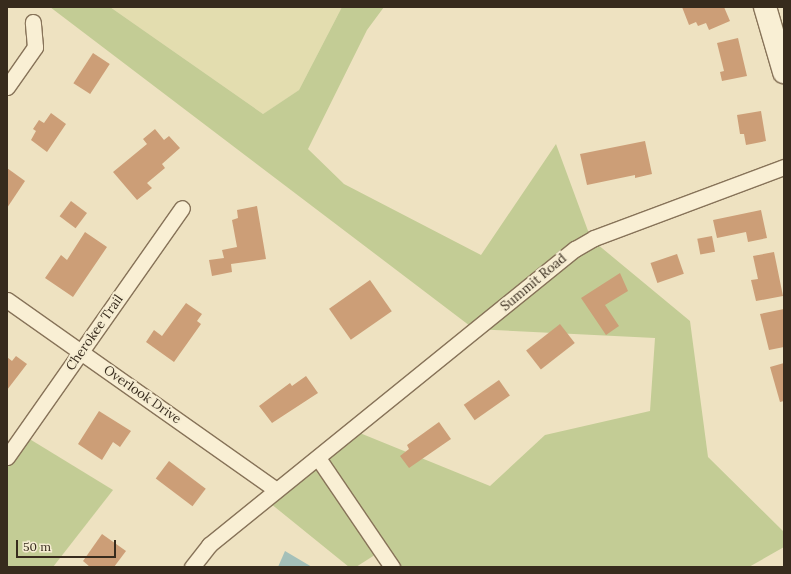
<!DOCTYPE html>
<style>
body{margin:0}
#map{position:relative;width:791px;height:574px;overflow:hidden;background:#eee2c1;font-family:Lora,serif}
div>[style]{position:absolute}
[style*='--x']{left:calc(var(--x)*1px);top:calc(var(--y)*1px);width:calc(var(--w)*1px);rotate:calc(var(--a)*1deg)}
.farmland>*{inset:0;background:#e3ddaf}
.green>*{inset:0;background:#c3cc95}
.water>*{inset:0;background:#a4c0b9}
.building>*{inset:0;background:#cc9e77;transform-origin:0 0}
.roads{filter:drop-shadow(1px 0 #877359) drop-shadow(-1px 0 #877359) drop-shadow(0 1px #877359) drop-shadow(0 -1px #877359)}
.street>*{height:15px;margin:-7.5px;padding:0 7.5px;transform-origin:7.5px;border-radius:7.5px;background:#f9efd4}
.secondary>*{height:22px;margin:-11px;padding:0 11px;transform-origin:11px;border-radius:11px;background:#f9efd4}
span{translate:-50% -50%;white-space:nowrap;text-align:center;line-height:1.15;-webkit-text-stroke:4px #f5ecd1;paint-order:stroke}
.street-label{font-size:13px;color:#372b1d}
.frame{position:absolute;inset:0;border:8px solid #372b1d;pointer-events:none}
.scale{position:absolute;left:16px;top:540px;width:100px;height:18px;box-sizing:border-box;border:2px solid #372b1d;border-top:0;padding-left:5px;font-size:12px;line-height:14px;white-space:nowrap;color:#372b1d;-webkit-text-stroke:3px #f5ecd1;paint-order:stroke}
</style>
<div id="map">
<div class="farmland">
<div style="clip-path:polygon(110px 7px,342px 7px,299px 90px,263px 114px)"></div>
</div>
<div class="green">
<div style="clip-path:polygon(50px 7px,110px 7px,263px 114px,299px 90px,342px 7px,384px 7px,367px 30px,308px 149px,344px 184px,481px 255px,556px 144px,591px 239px,690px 321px,708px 457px,784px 532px,784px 547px,749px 567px,393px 567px,381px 551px,356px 567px,349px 567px,265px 499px,350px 429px,490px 486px,545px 435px,650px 411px,655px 338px,474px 329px)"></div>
<div style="clip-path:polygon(23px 435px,113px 490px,53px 567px,7px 567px,7px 457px)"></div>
</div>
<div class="water">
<div style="clip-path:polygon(285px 551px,312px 567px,278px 567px)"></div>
</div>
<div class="building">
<div style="clip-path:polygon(682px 7px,724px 7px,730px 21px,709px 30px,706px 23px,698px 26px,696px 22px,689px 25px)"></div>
<div style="clip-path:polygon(738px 38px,747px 76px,722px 81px,720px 72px,724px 71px,717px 43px)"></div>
<div style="left:93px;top:53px;width:20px;height:36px;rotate:33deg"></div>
<div style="clip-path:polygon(761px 111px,766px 141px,746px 145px,744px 134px,740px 134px,737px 115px)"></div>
<div style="clip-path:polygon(51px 113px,66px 124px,47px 152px,31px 140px,36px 131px,33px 129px,39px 120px,44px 123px)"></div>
<div style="clip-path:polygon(155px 129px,164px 140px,169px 136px,180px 148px,162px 164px,165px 168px,147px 183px,152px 188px,137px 200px,113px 172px,147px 144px,143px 139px)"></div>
<div style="clip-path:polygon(645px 141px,652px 174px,635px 178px,635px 175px,587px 185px,580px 154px)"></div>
<div style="clip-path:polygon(7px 168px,25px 181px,7px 208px)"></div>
<div style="left:71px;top:201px;width:20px;height:19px;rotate:37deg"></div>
<div style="clip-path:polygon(257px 206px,266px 259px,231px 264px,232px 272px,212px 276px,209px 260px,224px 258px,222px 250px,237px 247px,232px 220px,238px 218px,237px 210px)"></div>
<div style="clip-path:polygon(761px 210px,767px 238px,748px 242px,746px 232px,717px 238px,713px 220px)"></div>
<div style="clip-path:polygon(85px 232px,107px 247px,73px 297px,45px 278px,61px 255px,67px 260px)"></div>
<div style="left:712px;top:236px;width:16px;height:15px;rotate:79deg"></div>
<div style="clip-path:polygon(774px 252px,783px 296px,756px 301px,751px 280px,758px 279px,753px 256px)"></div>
<div style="left:677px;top:254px;width:21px;height:28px;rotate:71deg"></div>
<div style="clip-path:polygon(620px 273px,628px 291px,605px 305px,619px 326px,606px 335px,581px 298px)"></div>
<div style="left:370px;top:280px;width:38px;height:50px;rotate:55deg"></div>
<div style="clip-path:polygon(186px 303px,202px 314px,197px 321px,201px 324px,174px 362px,146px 342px,154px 330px,162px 336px)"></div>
<div style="clip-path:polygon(784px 309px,784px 347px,769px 350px,760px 314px)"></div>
<div style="left:560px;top:324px;width:24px;height:43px;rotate:52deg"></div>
<div style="clip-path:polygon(16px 356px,27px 364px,7px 390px,7px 357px,12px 361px)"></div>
<div style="clip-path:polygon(784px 363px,784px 401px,780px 402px,770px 367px)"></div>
<div style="clip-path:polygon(306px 376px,318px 393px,272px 423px,259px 406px,290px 383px,292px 386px)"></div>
<div style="left:499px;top:380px;width:19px;height:43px;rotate:55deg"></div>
<div style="clip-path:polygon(99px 411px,131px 431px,120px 447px,113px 442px,102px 460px,78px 444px)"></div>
<div style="clip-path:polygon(439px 422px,451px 439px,409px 468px,400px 456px,409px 449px,407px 445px)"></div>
<div style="left:169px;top:461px;width:46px;height:22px;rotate:37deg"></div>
<div style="clip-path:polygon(102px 534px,126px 551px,114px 567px,90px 567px,83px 561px)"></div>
</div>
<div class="roads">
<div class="street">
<div style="--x:7;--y:87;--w:49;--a:-55"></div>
<div style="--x:35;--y:47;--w:25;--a:-95"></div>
<div style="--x:7;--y:300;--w:329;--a:35.2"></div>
<div style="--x:7;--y:457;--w:304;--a:-54.9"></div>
<div style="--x:318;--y:458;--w:132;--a:55.8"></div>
<div style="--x:192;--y:567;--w:28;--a:-52"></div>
<div style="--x:209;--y:545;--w:471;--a:-39"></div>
<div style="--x:575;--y:249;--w:22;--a:-30"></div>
<div style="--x:594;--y:238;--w:203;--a:-20.5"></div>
</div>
<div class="secondary">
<div style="--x:765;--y:7;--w:68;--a:73.7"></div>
</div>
</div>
<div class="street-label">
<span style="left:534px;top:283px;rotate:-40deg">Summit Road</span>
<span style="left:95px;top:333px;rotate:-55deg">Cherokee Trail</span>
<span style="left:142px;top:395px;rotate:35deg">Overlook Drive</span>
</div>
<div class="frame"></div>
<div class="scale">50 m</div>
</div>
